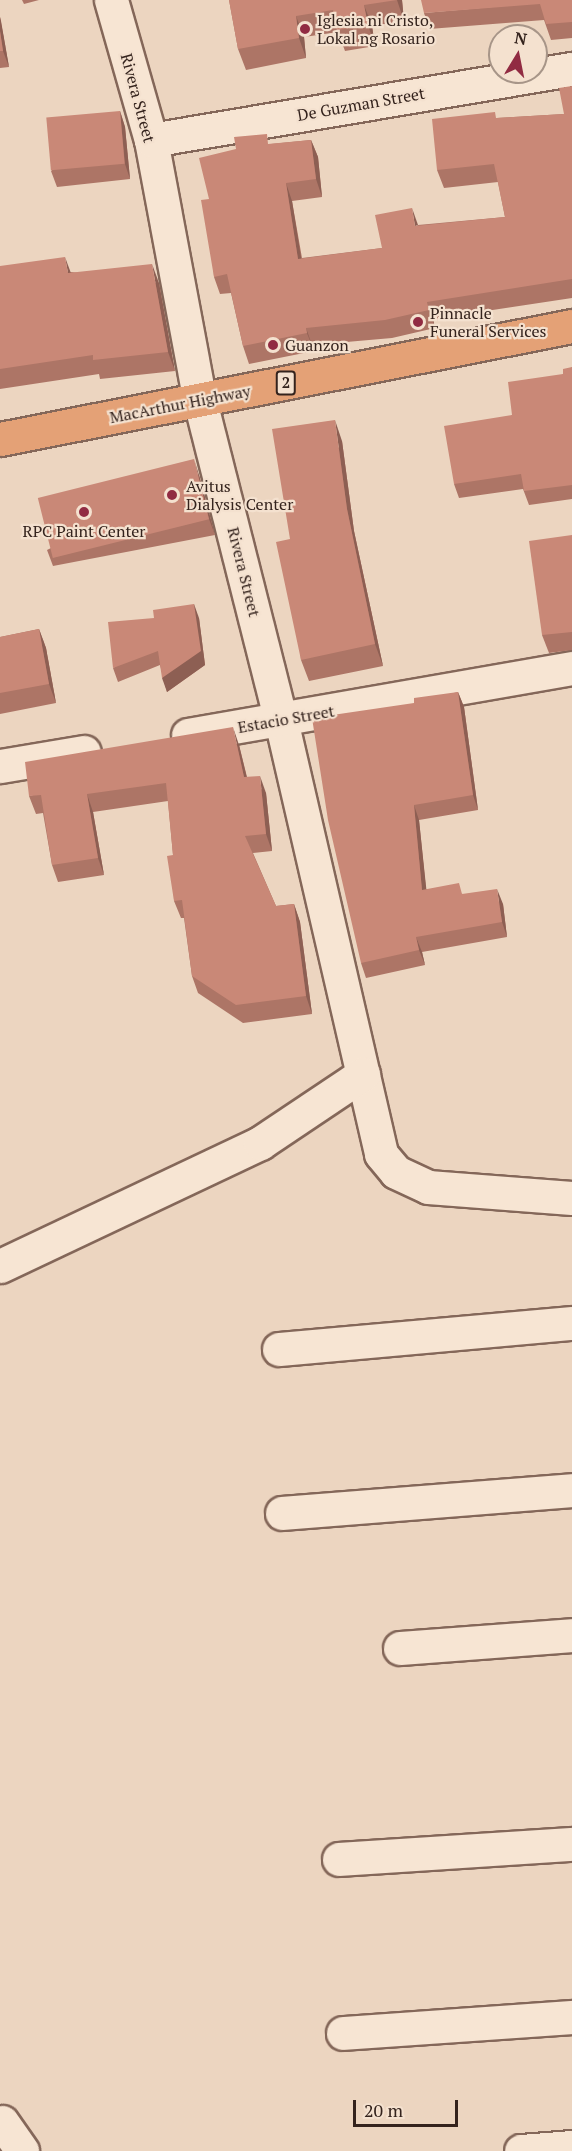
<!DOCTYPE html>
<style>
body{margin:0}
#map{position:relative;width:572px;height:2151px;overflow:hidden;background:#ecd5c0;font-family:"PT Serif",serif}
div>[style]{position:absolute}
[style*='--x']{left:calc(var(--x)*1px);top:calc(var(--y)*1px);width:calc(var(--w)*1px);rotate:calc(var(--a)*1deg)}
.roads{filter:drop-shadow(2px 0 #846759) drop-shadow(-2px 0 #846759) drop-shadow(0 2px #846759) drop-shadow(0 -2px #846759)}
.minor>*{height:33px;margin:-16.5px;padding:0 16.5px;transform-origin:16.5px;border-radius:16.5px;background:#f7e5d3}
.trunk>*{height:33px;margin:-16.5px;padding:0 16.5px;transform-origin:16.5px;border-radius:16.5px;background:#e4a176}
.wall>*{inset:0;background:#ad7566}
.shaded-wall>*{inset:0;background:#8d5f53}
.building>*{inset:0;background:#c98877;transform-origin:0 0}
.dots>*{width:16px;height:16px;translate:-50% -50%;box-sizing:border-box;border:3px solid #f4e1cf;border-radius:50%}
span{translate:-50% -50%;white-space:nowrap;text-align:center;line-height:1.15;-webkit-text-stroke:4.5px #f4e1cf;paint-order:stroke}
.shield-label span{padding:2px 4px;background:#f4e1cf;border:2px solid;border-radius:4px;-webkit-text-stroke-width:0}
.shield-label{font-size:15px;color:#34231d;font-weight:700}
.poi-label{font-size:16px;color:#34231d}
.left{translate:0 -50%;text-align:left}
.street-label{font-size:16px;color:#34231d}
.north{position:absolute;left:488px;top:24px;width:60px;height:60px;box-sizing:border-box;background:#f4e1cf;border:2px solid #a79588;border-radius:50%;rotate:10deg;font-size:16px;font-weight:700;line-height:24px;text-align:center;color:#34231d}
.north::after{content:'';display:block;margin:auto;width:21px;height:27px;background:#912b42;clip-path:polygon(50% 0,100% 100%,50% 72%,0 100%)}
.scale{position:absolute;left:353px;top:2100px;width:105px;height:27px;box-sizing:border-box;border:3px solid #34231d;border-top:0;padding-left:8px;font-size:18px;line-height:21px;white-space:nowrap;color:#34231d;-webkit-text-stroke:4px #f4e1cf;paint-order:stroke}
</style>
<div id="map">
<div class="roads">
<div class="minor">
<div style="--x:111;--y:0;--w:146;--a:74.1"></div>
<div style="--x:151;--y:140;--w:266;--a:79.4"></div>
<div style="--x:200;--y:401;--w:329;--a:75.8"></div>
<div style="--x:281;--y:720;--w:445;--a:77"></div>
<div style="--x:381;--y:1154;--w:23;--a:50"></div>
<div style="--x:396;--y:1172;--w:35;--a:25"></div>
<div style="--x:428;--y:1187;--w:144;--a:4.4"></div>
<div style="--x:151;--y:140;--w:427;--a:-9.6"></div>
<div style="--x:188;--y:735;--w:390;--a:-9.9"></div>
<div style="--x:0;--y:766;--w:85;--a:-9.5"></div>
<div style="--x:0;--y:1266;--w:288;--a:-25.3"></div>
<div style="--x:260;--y:1143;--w:124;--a:-33.8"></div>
<div style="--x:279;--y:1349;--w:294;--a:-5.1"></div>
<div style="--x:282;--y:1513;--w:291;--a:-4.5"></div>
<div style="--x:400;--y:1648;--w:172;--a:-4.3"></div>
<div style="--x:339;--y:1859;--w:233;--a:-3.7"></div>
<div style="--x:343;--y:2033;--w:230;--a:-4"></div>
<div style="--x:2;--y:2122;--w:35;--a:55"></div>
<div style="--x:521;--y:2151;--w:51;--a:-4.5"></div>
</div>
<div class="trunk">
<div style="--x:0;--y:439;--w:583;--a:-11.18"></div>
</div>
</div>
<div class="wall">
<div style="clip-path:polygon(22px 0,39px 0,24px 4px)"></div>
<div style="clip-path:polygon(229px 0,402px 0,404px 21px,372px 26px,375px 46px,345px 51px,338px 32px,304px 37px,306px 58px,246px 70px,238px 49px)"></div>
<div style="clip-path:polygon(572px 0,572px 38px,551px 40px,544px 20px,429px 29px,424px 13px)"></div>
<div style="clip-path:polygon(0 17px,9px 67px,0 68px)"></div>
<div style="clip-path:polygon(572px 86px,572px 298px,433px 319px,435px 328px,392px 338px,312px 345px,314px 351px,249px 364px,243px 346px,231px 293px,220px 294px,214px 277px,209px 199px,271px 144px,311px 140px,318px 157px,322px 197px,292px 201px,302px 258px,382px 248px,418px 225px,505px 217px,498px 182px,444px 188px,437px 170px,497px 118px,564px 114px)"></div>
<div style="clip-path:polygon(120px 111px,125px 127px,130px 179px,57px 187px,51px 171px)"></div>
<div style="clip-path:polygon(0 266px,71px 272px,159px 283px,175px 371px,100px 379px,99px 374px,0 389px)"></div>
<div style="clip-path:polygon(572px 367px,572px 499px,529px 505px,523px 489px,459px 498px,454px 484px,512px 415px)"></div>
<div style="clip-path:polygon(342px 441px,354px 531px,383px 666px,309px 681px,301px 660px,290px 539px)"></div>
<div style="clip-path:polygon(199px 475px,215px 535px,53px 566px,47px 550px)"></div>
<div style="clip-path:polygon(572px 535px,572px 650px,549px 653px,542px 635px)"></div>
<div style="clip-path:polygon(199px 618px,205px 665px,167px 692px,160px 665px,118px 682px,113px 668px)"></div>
<div style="clip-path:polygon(39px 629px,46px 648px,56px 703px,0 714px,0 637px)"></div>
<div style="clip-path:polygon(458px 692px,464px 707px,478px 810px,419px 820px,426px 889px,463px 894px,503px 904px,507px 937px,422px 952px,425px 965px,366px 978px,361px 963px,414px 703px)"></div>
<div style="clip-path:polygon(239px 745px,247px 777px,266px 793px,272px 851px,253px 853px,276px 906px,294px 904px,300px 922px,312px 1014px,243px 1023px,198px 993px,192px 976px,184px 918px,181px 918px,174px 901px,173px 855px,168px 801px,93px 812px,104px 875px,58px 882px,52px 865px,43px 813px,36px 814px,29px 796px)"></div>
</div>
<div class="shaded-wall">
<div style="clip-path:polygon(397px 0,402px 0,404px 21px)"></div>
<div style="clip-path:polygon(364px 5px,372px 26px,375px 46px,368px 25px)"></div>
<div style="clip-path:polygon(296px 16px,304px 37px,306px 58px,299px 38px)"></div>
<div style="clip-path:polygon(0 17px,1px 21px,9px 67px,3px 51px,0 31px)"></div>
<div style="clip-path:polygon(120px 111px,125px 127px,130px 179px,125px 164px)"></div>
<div style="clip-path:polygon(311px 140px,318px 157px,322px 197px,316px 179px)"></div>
<div style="clip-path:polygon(286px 183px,292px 201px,304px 276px,298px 259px)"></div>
<div style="clip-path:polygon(412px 208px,418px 225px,415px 226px)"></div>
<div style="clip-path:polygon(65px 257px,72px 276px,68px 273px)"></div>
<div style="clip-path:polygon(152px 264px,159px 283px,175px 371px,168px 352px)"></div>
<div style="clip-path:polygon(427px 302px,433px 319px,435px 328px,429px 310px)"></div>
<div style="clip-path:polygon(306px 328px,312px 345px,314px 351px,307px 333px)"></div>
<div style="clip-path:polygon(335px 420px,342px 441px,354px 531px,383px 666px,375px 644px,347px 509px)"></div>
<div style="clip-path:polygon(194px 459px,199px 475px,215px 535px,209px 519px)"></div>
<div style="clip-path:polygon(194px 604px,199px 618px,205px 665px,167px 692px,162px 678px)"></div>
<div style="clip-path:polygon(39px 629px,46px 648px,56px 703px,49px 684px)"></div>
<div style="clip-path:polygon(458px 692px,464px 707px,478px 810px,473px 795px)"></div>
<div style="clip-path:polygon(233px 727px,239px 745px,251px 795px,244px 777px)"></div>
<div style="clip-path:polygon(260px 776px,266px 793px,272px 851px,266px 834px)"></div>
<div style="clip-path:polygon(87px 794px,93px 812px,104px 875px,98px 858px)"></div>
<div style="clip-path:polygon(414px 805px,419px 820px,428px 905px,422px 890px)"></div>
<div style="clip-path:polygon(497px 889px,503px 904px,507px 937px,502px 922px)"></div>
<div style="clip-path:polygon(294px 904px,300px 922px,312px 1014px,306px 996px)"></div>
<div style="clip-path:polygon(416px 937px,422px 952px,425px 965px,419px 950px)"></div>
</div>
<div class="building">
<div style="clip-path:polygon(229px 0,397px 0,364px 5px,368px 25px,337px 30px,333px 10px,296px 16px,299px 38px,238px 49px)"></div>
<div style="clip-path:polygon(421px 0,572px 0,572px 22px,546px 24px,540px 4px,424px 13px)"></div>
<div style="clip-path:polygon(0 31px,3px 51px,0 51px)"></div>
<div style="clip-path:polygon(572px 86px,572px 279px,427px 302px,429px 310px,385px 320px,306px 328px,307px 333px,243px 346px,227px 274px,214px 277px,201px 200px,209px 199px,199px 158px,236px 149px,234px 137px,267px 134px,268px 144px,311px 140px,316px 179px,286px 183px,298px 259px,382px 248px,375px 215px,412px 208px,415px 226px,505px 217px,494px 164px,437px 170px,432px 119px,495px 112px,496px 118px,564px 114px,559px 88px)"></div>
<div style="left:120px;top:111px;width:53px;height:74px;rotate:85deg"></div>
<div style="clip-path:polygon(65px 257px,68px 273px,152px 264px,168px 352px,93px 360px,93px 355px,0 369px,0 266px)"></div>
<div style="clip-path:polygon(572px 367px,572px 485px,524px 491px,521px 474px,454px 484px,444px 426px,512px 415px,508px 382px,563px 374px,563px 369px)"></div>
<div style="clip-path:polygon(335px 420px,347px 509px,375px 644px,301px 660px,276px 542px,290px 539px,272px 429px)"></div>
<div style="left:194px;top:459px;width:62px;height:161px;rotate:76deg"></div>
<div style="clip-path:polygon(572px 535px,572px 632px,542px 635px,529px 541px)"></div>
<div style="clip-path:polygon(194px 604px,201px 651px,162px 678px,158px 651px,113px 668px,108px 622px,154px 618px,153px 610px)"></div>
<div style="clip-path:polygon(39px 629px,49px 684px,0 693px,0 637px)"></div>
<div style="clip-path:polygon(458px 692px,473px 795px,414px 805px,422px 890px,459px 883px,462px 894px,497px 889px,502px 922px,416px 937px,419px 950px,361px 963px,328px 820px,312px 718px,414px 703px,414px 698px)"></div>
<div style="clip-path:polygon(233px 727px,244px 777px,260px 776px,266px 834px,245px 836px,276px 906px,294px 904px,306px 996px,236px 1005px,192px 976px,182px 900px,174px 901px,167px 856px,173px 855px,166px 783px,87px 794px,98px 858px,52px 865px,41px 795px,29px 796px,25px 762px)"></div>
</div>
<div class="dots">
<div style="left:305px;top:29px;background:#912b42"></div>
<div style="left:418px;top:322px;background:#912b42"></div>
<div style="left:273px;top:345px;background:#912b42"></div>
<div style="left:172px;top:495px;background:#912b42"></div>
<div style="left:84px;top:512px;background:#912b42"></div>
</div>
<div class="shield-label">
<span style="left:286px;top:383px">2</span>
</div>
<div class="poi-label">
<span class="left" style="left:317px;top:29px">Iglesia ni Cristo,<br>Lokal ng Rosario</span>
<span class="left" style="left:430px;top:322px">Pinnacle<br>Funeral Services</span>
<span class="left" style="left:285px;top:345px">Guanzon</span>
<span class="left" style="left:186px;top:495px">Avitus<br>Dialysis Center</span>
<span style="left:84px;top:531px">RPC Paint Center</span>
</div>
<div class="street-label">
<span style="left:138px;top:98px;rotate:75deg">Rivera Street</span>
<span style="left:361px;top:104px;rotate:-10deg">De Guzman Street</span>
<span style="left:180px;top:404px;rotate:-11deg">MacArthur Highway</span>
<span style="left:244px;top:572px;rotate:76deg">Rivera Street</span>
<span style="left:286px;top:719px;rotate:-10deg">Estacio Street</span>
</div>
<div class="north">N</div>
<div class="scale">20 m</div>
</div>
